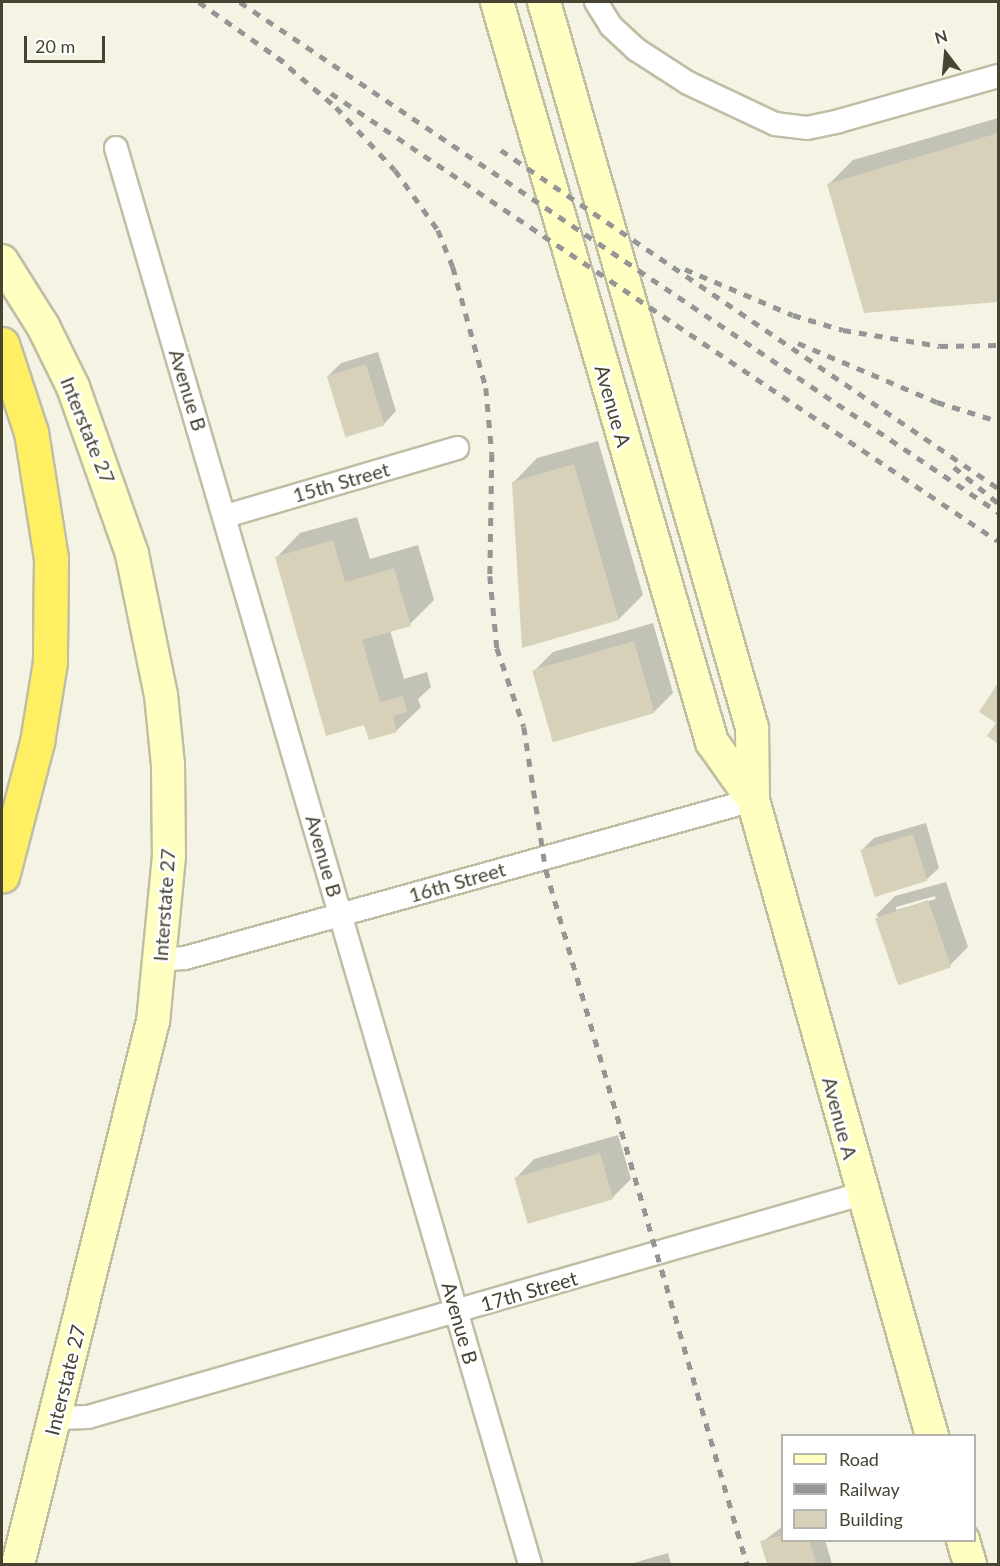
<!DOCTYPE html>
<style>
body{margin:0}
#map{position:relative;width:1000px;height:1566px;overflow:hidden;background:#f4f3e4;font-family:Lato,sans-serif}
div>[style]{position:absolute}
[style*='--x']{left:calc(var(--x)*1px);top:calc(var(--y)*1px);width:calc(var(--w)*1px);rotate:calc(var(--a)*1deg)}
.shadow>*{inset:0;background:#0003}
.building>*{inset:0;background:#d6d1b8;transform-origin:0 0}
.roads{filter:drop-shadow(2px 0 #c0bda5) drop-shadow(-2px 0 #c0bda5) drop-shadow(0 2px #c0bda5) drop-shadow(0 -2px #c0bda5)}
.street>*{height:22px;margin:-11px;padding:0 11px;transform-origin:11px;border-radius:11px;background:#fff}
.secondary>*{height:32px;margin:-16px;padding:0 16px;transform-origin:16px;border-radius:16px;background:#ffffc2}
.highway>*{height:33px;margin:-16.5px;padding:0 16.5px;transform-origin:16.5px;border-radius:16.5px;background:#fff063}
.rail>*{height:4.5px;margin-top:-2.25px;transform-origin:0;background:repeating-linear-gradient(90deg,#959595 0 8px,transparent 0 16px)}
span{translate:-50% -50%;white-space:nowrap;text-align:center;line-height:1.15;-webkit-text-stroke:5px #fff;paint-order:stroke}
.street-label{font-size:20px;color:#464333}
.frame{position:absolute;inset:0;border:3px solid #464333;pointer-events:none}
.legend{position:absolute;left:781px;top:1434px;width:195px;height:108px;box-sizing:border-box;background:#fff;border:2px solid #b5b4ad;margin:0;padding:8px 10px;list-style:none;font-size:18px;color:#464333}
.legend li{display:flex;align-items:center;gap:12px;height:30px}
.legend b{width:30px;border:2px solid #b5b4ad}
.north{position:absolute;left:916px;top:24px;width:60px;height:60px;-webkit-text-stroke:4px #fff;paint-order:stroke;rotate:344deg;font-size:16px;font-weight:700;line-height:24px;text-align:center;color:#464333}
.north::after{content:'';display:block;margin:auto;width:21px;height:27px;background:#464333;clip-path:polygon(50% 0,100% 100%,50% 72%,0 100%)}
.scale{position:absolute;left:24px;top:36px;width:81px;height:27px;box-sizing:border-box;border:3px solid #464333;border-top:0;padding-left:8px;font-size:18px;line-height:21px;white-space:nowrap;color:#464333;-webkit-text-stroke:4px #fff;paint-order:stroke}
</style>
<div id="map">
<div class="shadow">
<div style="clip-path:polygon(998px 118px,998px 300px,865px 311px,828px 185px,853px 160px)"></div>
<div style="clip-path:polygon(378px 352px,396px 411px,384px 424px,328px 376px,341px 363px)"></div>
<div style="clip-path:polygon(598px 441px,643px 595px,619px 619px,513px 483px,537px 458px)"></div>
<div style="clip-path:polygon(357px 517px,370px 559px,418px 545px,434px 600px,410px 624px,390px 630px,404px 679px,427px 672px,431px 687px,418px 699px,421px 707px,396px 731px,365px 723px,276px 558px,300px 533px)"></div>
<div style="clip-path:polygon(653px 623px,673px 693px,654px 712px,534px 671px,553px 652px)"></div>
<div style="clip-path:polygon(998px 685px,998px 742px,989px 736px,998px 723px,981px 712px)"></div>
<div style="clip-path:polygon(926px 823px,939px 868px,926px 880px,862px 850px,874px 838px)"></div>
<div style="clip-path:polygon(evenodd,946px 882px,968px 947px,950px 965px,876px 915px,895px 896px,946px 882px,935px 896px,936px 899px,896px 910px,896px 907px,935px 896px)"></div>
<div style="clip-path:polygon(618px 1135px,631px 1179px,612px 1198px,516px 1178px,534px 1159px)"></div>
<div style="clip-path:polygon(782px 1527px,782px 1540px,825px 1540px,832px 1564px,768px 1564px,762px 1542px)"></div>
<div style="clip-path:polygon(668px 1553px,671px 1564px,630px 1564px)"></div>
</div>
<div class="building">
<div style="clip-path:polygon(998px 133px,998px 302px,864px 313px,827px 184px)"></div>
<div style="left:366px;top:364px;width:64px;height:41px;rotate:73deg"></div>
<div style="clip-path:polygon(574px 464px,619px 620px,522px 648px,512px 482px)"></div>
<div style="clip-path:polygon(333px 540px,345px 582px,394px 568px,411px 626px,362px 640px,380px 702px,403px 696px,407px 712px,393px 716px,397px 732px,369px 740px,364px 725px,326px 736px,275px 557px)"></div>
<div style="left:634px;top:641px;width:75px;height:106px;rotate:74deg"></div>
<div style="clip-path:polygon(998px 683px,998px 744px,987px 736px,996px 723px,979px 712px)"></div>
<div style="left:913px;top:834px;width:49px;height:55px;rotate:73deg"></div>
<div style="left:928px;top:900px;width:71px;height:56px;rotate:71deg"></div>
<div style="left:600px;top:1153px;width:48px;height:89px;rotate:74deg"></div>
<div style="clip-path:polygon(782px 1535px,782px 1540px,809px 1540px,816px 1564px,767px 1564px,760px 1541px)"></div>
</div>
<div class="roads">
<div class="street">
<div style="--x:596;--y:2;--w:28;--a:58"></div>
<div style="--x:611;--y:26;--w:35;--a:43"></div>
<div style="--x:637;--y:50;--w:61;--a:32.9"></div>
<div style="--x:688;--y:83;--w:96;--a:25.2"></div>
<div style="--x:775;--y:124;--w:32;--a:7"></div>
<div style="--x:807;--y:128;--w:33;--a:-12"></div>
<div style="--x:839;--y:121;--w:165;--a:-15.8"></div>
<div style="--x:116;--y:148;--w:1475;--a:73.7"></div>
<div style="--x:226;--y:516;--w:241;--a:-16.4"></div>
<div style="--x:161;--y:960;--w:24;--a:-5"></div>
<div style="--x:185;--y:958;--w:590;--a:-15.54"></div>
<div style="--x:56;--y:1418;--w:32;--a:-2"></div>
<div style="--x:88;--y:1417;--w:805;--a:-16.09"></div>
</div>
<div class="secondary">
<div style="--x:497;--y:2;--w:771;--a:73.8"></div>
<div style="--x:712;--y:742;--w:71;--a:54.7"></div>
<div style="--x:544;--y:2;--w:755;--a:74.01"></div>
<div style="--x:752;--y:728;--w:72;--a:89.2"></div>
<div style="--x:753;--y:800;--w:661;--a:74.28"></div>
<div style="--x:2;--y:261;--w:77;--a:57.8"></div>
<div style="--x:43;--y:326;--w:68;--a:63.8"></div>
<div style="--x:73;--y:387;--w:177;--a:70.5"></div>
<div style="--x:132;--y:554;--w:144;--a:78.4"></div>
<div style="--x:161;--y:695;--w:70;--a:84.3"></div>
<div style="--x:168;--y:765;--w:91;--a:89.4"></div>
<div style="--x:169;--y:856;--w:166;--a:95.5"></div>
<div style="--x:153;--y:1021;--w:560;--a:103.96"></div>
<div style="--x:963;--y:1540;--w:25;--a:74"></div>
</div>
<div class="highway">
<div style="--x:2;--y:344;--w:93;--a:71.8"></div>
<div style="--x:31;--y:432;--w:128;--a:81"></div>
<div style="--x:51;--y:558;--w:104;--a:90.6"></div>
<div style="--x:50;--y:662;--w:81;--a:99.2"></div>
<div style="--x:37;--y:742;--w:138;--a:104.6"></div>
</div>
</div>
<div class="rail">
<div style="--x:199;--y:2;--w:104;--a:35.2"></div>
<div style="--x:240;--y:2;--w:914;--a:33.93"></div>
<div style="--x:277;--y:57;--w:77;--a:40.3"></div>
<div style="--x:336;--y:107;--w:86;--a:46.9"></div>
<div style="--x:395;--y:170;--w:74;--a:54.4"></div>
<div style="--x:438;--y:230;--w:40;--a:68"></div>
<div style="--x:453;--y:267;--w:125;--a:74.7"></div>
<div style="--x:486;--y:388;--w:66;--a:84.8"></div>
<div style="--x:492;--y:454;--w:122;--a:90.9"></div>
<div style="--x:490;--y:576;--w:72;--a:84.4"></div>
<div style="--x:497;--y:648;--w:83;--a:71.1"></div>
<div style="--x:524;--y:727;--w:145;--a:81.3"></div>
<div style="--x:546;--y:870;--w:723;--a:73.85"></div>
<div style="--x:331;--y:93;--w:803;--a:33.89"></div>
<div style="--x:501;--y:150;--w:601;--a:34.22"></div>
<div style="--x:685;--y:269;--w:117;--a:23.1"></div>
<div style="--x:793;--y:315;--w:52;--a:16.7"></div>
<div style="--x:843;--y:330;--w:98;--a:9.4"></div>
<div style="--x:940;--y:346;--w:58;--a:-1"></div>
<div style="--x:798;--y:343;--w:151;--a:23"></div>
<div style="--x:937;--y:402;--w:64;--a:17.3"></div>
<div style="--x:954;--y:467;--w:57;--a:39.3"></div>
</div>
<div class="street-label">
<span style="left:188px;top:390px;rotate:73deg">Avenue B</span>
<span style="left:613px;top:406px;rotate:74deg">Avenue A</span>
<span style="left:88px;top:430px;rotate:68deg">Interstate 27</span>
<span style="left:341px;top:482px;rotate:-16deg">15th Street</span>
<span style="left:324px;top:856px;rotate:74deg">Avenue B</span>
<span style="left:457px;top:882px;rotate:-16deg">16th Street</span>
<span style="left:164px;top:905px;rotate:-86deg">Interstate 27</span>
<span style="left:840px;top:1118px;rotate:75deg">Avenue A</span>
<span style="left:529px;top:1291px;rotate:-16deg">17th Street</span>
<span style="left:460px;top:1323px;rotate:74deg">Avenue B</span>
<span style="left:65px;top:1380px;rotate:-76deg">Interstate 27</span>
</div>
<div class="frame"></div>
<ul class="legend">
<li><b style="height:8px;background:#ffffc2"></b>Road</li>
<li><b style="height:8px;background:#959595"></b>Railway</li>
<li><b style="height:16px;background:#d6d1b8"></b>Building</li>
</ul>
<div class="north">N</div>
<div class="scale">20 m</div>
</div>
